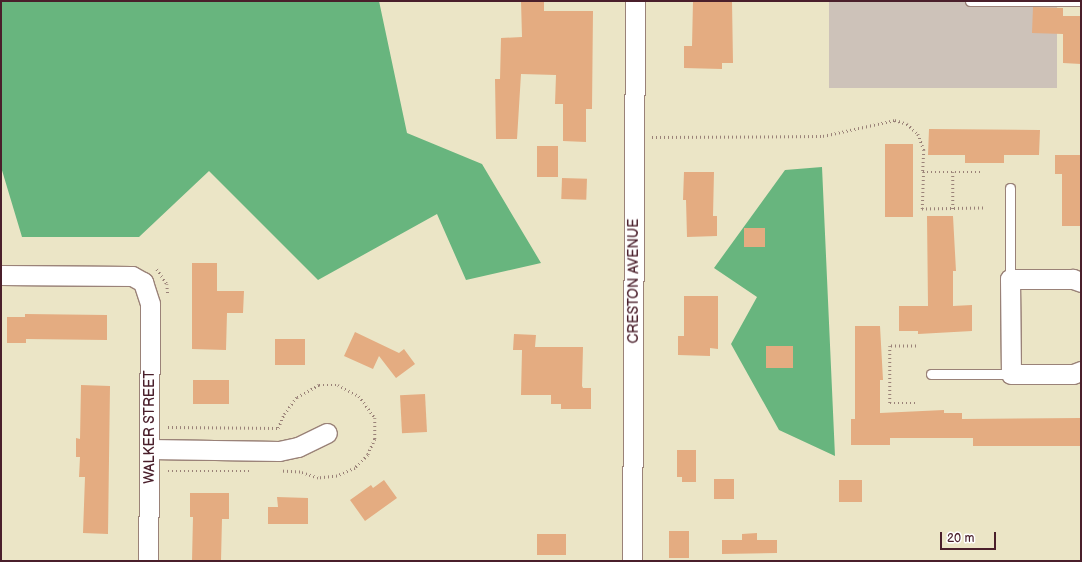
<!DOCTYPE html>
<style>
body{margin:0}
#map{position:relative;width:1082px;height:562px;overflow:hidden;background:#ebe5c6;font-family:"Balsamiq Sans",sans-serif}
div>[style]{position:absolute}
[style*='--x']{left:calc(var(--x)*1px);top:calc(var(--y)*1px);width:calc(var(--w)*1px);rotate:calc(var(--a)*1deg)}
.industrial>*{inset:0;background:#cdc2b9;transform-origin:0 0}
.forest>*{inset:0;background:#68b57e}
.building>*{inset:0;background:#e4ac81;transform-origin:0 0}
.path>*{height:2.5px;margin-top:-1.25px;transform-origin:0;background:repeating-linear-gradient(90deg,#9a8278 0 1px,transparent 0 4px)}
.roads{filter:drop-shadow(1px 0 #9a8278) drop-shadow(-1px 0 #9a8278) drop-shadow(0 1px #9a8278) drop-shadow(0 -1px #9a8278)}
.lane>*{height:9px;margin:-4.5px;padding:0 4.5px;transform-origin:4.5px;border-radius:4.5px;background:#fff}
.street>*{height:19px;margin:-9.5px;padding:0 9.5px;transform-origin:9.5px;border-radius:9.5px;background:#fff}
span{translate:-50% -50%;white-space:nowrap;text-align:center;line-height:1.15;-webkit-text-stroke:3px #fff;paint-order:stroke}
.street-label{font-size:14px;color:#4a1f2b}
.frame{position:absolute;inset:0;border:2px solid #4a1f2b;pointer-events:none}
.scale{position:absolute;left:940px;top:532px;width:56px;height:18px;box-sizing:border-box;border:2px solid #4a1f2b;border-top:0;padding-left:5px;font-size:12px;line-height:14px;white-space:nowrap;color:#4a1f2b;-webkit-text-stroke:3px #fff;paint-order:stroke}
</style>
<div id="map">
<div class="industrial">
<div style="left:829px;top:1px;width:228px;height:87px"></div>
</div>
<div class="forest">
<div style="clip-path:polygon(1px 1px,379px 1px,407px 133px,482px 164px,541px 263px,466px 280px,437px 214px,318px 280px,209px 171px,139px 237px,22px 237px,1px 167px)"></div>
<div style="clip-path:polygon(822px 167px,835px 456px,779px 430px,731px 344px,757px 297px,714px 268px,785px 170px)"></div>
</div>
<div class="building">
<div style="clip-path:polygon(521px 1px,544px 1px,544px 11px,593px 11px,592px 109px,586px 109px,586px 142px,563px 141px,563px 104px,555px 104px,556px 75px,521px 74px,517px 139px,496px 139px,495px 79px,500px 79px,501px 38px,522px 37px)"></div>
<div style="clip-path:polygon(693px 1px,732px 1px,733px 63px,722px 63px,722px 69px,684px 68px,684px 46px,692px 46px)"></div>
<div style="clip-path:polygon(1033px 7px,1063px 8px,1063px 16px,1081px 16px,1081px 64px,1063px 63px,1063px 34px,1032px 33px)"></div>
<div style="clip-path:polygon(929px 129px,1040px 130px,1039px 155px,1004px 155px,1004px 163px,965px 163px,965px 155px,928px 155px)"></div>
<div style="left:885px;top:144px;width:28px;height:73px"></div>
<div style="left:537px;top:146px;width:21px;height:31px"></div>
<div style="clip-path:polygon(1055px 155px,1081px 155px,1081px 226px,1062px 226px,1062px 174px,1055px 174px)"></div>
<div style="clip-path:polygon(684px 172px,714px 172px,713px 216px,717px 216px,717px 236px,687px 237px,686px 200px,683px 200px)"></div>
<div style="left:562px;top:178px;width:25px;height:21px;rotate:2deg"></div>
<div style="clip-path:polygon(927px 216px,953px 216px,956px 271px,953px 271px,953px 306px,972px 305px,972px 331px,918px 334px,918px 331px,899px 331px,899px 306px,928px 306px)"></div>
<div style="left:744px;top:228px;width:21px;height:19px"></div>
<div style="clip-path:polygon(192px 263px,217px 263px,217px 291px,244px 291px,243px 313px,227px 313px,226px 350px,192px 349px)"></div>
<div style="clip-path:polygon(684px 296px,718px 296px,718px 349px,710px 348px,710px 356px,678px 355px,678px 336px,684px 336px)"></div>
<div style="clip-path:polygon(25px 314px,107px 315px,107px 340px,26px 339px,26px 343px,7px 343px,7px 317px,25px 317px)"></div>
<div style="clip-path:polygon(855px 326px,880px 326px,883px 380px,880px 380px,880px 413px,944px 410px,944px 413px,962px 413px,962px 419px,1081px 418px,1081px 446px,973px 446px,973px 438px,890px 438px,890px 445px,851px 445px,851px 419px,855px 419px)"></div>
<div style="clip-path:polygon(355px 332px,399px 353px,404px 349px,415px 364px,396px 378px,379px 356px,373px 369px,344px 356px)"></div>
<div style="clip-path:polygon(514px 334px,536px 335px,535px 347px,583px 347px,582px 386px,583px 388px,591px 388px,591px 409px,561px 409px,561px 404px,551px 404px,551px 395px,521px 395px,522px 350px,513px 350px)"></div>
<div style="left:275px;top:339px;width:30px;height:26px"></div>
<div style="left:766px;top:346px;width:27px;height:22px"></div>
<div style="left:193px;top:380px;width:36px;height:24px"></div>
<div style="clip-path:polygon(81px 385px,110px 386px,108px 534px,83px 533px,85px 477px,79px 477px,80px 457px,76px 457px,76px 438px,80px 439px)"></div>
<div style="left:425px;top:394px;width:38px;height:25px;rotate:87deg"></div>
<div style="clip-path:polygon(677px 450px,696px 450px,696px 482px,682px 482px,682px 477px,677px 477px)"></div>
<div style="left:714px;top:479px;width:20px;height:20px"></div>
<div style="clip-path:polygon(384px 480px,397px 498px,365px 521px,350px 500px,371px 485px,373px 488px)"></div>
<div style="left:862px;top:480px;width:22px;height:23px;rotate:90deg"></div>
<div style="clip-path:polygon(190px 493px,229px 493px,229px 519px,222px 519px,221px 561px,192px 561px,193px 517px,190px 517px)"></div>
<div style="clip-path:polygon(277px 497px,308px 498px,308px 524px,268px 524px,268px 507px,278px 507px)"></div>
<div style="left:669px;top:531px;width:20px;height:27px"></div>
<div style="clip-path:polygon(757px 533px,757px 540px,777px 540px,777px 553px,722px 554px,722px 540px,742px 540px,742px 534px)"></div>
<div style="left:537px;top:534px;width:29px;height:21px"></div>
</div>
<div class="path">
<div style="--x:652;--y:137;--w:171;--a:-0.3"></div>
<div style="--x:823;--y:136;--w:74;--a:-12.5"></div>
<div style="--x:895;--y:120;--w:13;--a:18"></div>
<div style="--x:907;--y:124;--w:15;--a:42"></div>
<div style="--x:918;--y:134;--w:17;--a:69"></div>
<div style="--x:924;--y:150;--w:22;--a:93"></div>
<div style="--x:953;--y:172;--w:37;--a:90"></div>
<div style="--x:983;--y:208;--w:61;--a:179.1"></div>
<div style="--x:922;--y:209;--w:37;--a:-88"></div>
<div style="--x:923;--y:172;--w:60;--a:0"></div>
<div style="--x:157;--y:269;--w:18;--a:56"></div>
<div style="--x:167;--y:284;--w:11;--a:85"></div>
<div style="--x:916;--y:346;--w:26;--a:180"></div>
<div style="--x:890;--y:346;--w:57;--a:90"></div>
<div style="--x:890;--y:403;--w:27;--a:0"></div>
<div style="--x:168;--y:427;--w:110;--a:0.5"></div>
<div style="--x:278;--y:428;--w:15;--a:-67"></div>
<div style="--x:284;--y:414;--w:21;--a:-53"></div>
<div style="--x:297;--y:397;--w:25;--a:-29"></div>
<div style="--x:319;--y:385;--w:19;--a:0"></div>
<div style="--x:338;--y:385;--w:24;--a:28"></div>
<div style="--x:359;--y:396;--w:27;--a:54"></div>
<div style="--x:375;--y:418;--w:21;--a:90"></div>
<div style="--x:375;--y:439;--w:17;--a:114"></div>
<div style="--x:368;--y:455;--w:18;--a:135"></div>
<div style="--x:355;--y:468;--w:20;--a:156"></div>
<div style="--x:337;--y:476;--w:19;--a:174"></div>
<div style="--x:318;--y:478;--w:19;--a:-162"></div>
<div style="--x:300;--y:472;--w:20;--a:-177"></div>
<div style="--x:168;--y:471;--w:83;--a:0"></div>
</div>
<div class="roads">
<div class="lane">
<div style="--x:970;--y:1;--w:111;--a:0"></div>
<div style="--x:1010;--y:188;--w:91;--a:90"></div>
<div style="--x:931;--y:374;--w:80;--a:0"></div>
</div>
<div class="street">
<div style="--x:1;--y:275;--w:131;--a:0.4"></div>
<div style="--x:132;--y:276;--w:13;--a:29"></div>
<div style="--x:143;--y:282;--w:23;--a:72"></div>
<div style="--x:150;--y:304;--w:257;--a:90.4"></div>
<div style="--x:1081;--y:282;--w:9;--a:-159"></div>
<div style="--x:1073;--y:279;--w:63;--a:180"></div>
<div style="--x:1010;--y:279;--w:95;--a:89.4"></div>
<div style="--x:1011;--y:374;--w:62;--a:0"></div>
<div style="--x:1073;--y:374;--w:9;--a:-21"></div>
<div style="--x:150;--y:449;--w:129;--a:0.9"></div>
<div style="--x:279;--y:451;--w:19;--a:-12"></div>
<div style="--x:298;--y:447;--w:32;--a:-26"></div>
<div style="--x:632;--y:561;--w:560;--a:-89.69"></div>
</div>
</div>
<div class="street-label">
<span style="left:634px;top:281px;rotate:-90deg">CRESTON AVENUE</span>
<span style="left:150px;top:427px;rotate:-90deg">WALKER STREET</span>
</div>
<div class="frame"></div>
<div class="scale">20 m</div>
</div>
